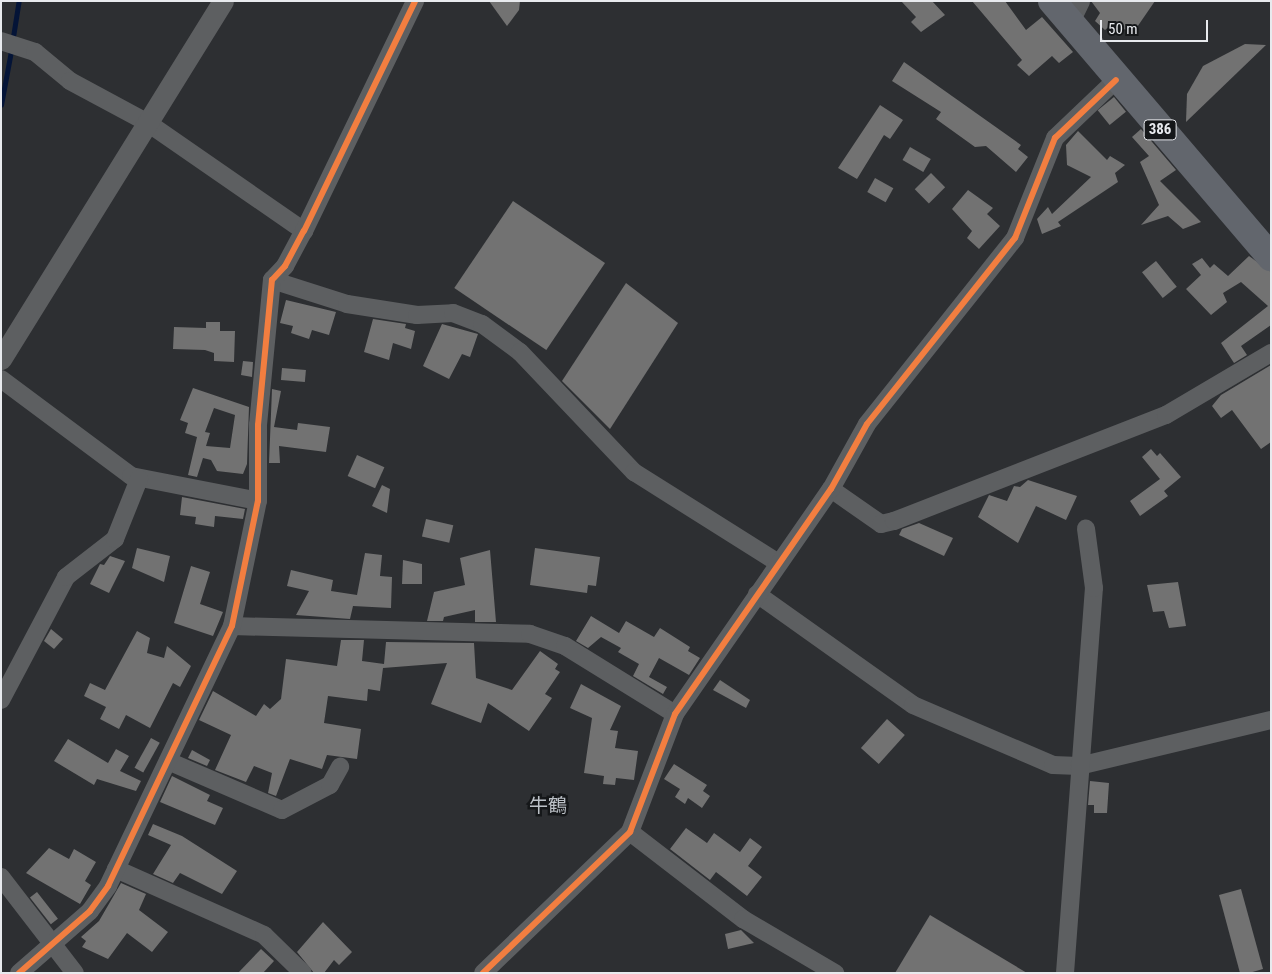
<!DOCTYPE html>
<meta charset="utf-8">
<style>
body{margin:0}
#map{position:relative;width:1272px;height:974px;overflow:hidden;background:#2d2f32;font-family:"Roboto Condensed","Noto Sans JP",sans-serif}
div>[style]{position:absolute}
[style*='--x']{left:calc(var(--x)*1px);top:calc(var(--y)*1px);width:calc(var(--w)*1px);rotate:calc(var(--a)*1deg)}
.stream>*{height:4.5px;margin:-2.25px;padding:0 2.25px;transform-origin:2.25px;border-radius:2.25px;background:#041437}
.building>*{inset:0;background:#727272;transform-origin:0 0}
.minor>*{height:18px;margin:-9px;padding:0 9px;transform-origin:9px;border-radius:9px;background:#5d5f61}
.tertiary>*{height:21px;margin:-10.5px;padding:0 10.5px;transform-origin:10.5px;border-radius:10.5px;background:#5d5f61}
.trunk>*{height:28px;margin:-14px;padding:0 14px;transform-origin:14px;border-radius:14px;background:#62666d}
.cycleway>*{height:6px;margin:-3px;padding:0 3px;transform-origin:3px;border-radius:3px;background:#f27e40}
span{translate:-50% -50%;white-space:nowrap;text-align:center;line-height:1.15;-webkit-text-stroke:5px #151719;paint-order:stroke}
.shield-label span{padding:1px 4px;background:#151719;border:1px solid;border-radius:4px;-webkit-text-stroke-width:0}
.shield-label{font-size:15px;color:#e8eaee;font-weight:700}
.quarter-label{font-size:19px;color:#bcc1c7}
.frame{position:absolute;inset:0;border:2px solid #e8eaee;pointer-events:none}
.scale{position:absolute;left:1100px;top:20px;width:108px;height:22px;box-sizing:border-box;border:2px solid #e8eaee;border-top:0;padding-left:6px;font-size:15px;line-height:18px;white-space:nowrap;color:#e8eaee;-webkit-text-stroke:4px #151719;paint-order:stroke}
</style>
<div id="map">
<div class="stream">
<div style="--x:13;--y:37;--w:36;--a:-81"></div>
<div style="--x:1;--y:105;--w:55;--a:-79.5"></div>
</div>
<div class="building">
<div style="clip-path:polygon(489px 1px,520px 1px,519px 10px,507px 26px)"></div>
<div style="clip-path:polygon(901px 1px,932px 1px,945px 15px,921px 32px,911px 22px,916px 17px)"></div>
<div style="clip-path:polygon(972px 1px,1005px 1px,1026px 30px,1042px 17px,1073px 52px,1059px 63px,1052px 56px,1029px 76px,1017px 65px,1022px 60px)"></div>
<div style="clip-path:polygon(1091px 1px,1155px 1px,1133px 33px,1112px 24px,1105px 30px,1095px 21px,1100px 13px)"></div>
<div style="clip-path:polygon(1245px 44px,1266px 45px,1186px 122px,1187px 94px,1203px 66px)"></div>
<div style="clip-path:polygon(904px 62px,1021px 145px,1018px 149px,1028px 157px,1016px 172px,986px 146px,975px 147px,936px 119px,941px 112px,892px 81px)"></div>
<div style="left:1114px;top:97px;width:19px;height:21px;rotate:51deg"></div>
<div style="clip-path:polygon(880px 105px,903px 120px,890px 139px,884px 135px,857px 179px,838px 168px)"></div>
<div style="clip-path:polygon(1141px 129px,1176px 170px,1160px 181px,1201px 222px,1183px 229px,1168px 216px,1141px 225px,1159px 205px,1140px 162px,1149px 156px,1132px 137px)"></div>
<div style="clip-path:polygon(1078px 131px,1107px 160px,1110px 156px,1125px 165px,1115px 173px,1118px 182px,1058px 222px,1061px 226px,1042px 234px,1037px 219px,1048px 207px,1052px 214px,1091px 177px,1067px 165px,1066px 145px)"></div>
<div style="left:910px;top:147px;width:24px;height:15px;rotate:30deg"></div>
<div style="left:931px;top:173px;width:20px;height:23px;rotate:45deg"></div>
<div style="left:875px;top:178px;width:21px;height:16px;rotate:29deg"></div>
<div style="clip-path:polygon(968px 190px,993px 208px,987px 214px,1000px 226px,979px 249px,967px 238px,972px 231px,952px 209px)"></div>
<div style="left:513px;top:201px;width:111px;height:105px;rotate:34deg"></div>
<div style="clip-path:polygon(1249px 256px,1271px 272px,1271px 325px,1241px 346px,1247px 355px,1234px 363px,1221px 343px,1268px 306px,1241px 282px,1223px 293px,1227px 302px,1211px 315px,1186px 289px,1201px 275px,1192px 264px,1202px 258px,1210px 268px,1214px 264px,1228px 276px)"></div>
<div style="left:1156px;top:261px;width:33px;height:18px;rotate:51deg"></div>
<div style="clip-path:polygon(626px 283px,678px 323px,610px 429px,562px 381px)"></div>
<div style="clip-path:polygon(286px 300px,336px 312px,329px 335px,312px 330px,309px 339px,291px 333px,293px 326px,280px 323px)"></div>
<div style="clip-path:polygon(373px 319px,406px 324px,405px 328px,415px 331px,411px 349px,393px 343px,389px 360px,364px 352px)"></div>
<div style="clip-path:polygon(206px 322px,220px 322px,220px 331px,235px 331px,234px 362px,214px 361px,214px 353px,205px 350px,173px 349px,174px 327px,206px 328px)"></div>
<div style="clip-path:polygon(442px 324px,478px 334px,470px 357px,462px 354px,449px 379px,423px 366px)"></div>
<div style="clip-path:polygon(243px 361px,253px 362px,252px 377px,241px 375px)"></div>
<div style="clip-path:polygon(1271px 365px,1271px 442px,1261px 449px,1232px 410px,1221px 418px,1212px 406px,1221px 395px)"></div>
<div style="left:282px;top:368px;width:24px;height:12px;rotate:5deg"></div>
<div style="clip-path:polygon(evenodd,193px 388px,249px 407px,247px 464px,243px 474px,217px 471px,211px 460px,203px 458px,197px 477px,188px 475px,197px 437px,185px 433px,188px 423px,180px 420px,193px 388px,214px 408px,235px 415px,230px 448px,206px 446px,210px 433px,205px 432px,214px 408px)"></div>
<div style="clip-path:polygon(272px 389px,281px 391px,274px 427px,297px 430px,298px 423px,330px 427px,326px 452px,279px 446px,280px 463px,269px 463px)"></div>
<div style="clip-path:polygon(1151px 449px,1157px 456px,1160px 453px,1181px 477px,1164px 491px,1168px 496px,1140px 516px,1130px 501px,1160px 479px,1142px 457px)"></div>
<div style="left:357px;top:455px;width:30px;height:23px;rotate:24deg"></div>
<div style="clip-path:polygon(1028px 480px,1077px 496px,1066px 520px,1036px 506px,1018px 543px,978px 517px,989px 495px,1007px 501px,1014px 486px,1020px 487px)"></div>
<div style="clip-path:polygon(382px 485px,390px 489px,387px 513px,372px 506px)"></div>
<div style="clip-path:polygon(182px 497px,245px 509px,243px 519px,215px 516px,214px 527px,195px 524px,196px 517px,180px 515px)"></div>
<div style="left:426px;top:519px;width:28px;height:18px;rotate:13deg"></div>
<div style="clip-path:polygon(919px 523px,953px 538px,944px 556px,899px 535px,902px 529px)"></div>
<div style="clip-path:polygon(137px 548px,170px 556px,164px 582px,132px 568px)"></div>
<div style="clip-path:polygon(535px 548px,600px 557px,596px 586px,588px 585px,587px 593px,530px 585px)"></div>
<div style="clip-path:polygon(490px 550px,496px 622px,475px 622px,475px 610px,444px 617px,443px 621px,427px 621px,434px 592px,465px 585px,460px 558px)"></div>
<div style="clip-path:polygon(365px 553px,382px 555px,380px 576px,392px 577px,391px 608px,353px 606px,350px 619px,296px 615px,309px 591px,287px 586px,291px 570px,333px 580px,331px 591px,357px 595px)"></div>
<div style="clip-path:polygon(110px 556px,125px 561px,109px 593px,90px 584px,100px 564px,104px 565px)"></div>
<div style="clip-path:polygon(403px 560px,422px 564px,422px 584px,402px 584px)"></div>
<div style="clip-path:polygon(191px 566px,210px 572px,200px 604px,223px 612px,213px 636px,174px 623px)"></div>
<div style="clip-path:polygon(1178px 582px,1186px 626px,1169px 628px,1164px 611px,1153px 612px,1147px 585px)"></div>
<div style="clip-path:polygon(591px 616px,619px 633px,626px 621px,654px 637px,660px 628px,690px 647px,688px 651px,700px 658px,689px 675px,659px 658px,649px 677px,667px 687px,663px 694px,633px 676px,639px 664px,618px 652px,621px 648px,601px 637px,588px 648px,576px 641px)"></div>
<div style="clip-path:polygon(51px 629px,63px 639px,54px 649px,44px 641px)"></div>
<div style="clip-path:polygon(137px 631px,150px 638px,147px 653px,164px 658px,167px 646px,191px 666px,180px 687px,173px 683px,150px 728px,126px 715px,119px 729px,100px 719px,106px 707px,84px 696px,90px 683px,105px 690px)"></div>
<div style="clip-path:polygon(341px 640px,364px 640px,362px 661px,384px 664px,386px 642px,474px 643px,476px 678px,512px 690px,540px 651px,558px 664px,555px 669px,560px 672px,545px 694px,552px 698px,529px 731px,488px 703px,481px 723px,431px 704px,447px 663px,383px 668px,380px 691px,368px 689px,367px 701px,328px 696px,324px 723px,361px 729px,357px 759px,327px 755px,322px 769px,290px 759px,276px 796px,268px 793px,272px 773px,254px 766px,246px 782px,215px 770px,231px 735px,199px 720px,213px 691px,256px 716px,264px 704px,270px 709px,281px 699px,286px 659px,337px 666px)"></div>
<div style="clip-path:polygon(720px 680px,750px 700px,746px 708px,713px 690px)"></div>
<div style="clip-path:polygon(581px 684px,621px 706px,610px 730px,618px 731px,615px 748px,638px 751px,634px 780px,616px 778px,615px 785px,603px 784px,604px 776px,584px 773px,592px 718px,570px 708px)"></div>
<div style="left:887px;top:719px;width:24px;height:39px;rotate:42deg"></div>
<div style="left:151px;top:738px;width:10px;height:34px;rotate:29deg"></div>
<div style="clip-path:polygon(68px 739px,108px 763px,116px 749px,129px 756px,120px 771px,141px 781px,136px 791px,97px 779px,94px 785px,54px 761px)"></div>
<div style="clip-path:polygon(192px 750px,210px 760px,207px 766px,188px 758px)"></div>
<div style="clip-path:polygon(674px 764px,707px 785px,703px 791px,710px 796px,702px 808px,688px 798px,685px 804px,675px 797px,680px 789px,664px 779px)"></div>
<div style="clip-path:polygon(172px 776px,210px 795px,207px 801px,223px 808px,215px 825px,160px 802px)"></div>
<div style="clip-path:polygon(1090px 781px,1109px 783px,1107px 813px,1094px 813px,1094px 805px,1088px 805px)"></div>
<div style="clip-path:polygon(153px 824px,182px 836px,237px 871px,222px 894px,180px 873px,173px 883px,153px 874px,171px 845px,148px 835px)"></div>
<div style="clip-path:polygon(686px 828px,707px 843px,714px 833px,740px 852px,750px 838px,762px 847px,748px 866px,762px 877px,747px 896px,716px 872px,710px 880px,670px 849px)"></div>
<div style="clip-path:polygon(49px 848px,69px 859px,74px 849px,96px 862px,85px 881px,91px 885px,80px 904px,26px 873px)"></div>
<div style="clip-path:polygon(121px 883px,146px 894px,139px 910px,168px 932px,152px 952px,127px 933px,108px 959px,82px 947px,86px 941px,81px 937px,99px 921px)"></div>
<div style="clip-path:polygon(1241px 889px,1263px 969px,1249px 973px,1240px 973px,1219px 895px)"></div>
<div style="left:37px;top:892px;width:34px;height:9px;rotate:52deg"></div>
<div style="clip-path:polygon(930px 915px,1027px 973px,895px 973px)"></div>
<div style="clip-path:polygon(323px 922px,352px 952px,339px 965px,334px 960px,324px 973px,314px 973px,297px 952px)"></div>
<div style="clip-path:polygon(741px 930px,754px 943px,728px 949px,725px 934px)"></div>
<div style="clip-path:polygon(261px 949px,274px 961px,263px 973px,238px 973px)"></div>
</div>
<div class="minor">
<div style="--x:1070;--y:24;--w:25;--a:-64"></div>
<div style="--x:1;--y:41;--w:36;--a:18"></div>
<div style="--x:35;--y:52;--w:45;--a:39.6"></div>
<div style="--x:70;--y:81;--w:89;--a:28.3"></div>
<div style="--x:148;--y:123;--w:190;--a:34.7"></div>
<div style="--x:272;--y:280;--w:79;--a:17.7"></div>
<div style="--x:347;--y:304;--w:71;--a:8.9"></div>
<div style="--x:417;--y:315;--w:36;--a:-3"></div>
<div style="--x:453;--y:313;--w:31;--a:21"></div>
<div style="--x:482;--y:324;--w:47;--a:36.4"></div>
<div style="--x:520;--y:352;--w:166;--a:46.5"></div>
<div style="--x:634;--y:472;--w:169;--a:32.2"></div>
<div style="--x:1;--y:379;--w:162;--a:36.7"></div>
<div style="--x:131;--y:476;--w:129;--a:11.1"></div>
<div style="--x:831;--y:489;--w:61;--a:35"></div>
<div style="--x:881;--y:524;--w:13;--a:-13"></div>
<div style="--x:894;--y:521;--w:292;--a:-21.3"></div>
<div style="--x:1166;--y:415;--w:122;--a:-30.6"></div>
<div style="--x:757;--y:594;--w:191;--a:35.4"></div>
<div style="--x:913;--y:705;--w:152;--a:23.2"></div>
<div style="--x:1053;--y:765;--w:26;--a:2"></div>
<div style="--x:1079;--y:766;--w:197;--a:-13.5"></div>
<div style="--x:232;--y:626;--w:298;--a:1.5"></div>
<div style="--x:530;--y:634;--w:37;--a:19"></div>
<div style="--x:565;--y:646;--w:129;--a:31.7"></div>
<div style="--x:1;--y:700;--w:139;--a:-62.1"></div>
<div style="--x:66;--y:577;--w:62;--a:-37.8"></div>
<div style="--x:115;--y:539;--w:65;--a:-68.2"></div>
<div style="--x:168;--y:761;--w:124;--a:23.3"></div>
<div style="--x:282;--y:810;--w:54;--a:-27.5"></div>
<div style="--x:330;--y:785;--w:21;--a:-61"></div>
<div style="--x:630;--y:832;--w:143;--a:37.6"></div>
<div style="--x:743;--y:919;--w:107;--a:30.4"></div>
<div style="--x:116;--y:869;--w:162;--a:24"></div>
<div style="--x:264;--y:935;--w:54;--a:44.3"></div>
<div style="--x:1;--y:877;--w:121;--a:52.4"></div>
<div style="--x:19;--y:973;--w:94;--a:-41.1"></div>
<div style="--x:90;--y:911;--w:31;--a:-54"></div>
<div style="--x:108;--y:886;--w:288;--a:-64.5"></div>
<div style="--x:232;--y:626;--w:128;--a:-78.3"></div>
<div style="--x:258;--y:501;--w:76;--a:-90"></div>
<div style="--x:258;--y:425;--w:146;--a:-84.5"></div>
<div style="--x:272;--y:280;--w:19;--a:-47"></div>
<div style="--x:285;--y:266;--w:40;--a:-62"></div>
<div style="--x:304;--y:231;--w:255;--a:-64.2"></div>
<div style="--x:483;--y:973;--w:204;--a:-43.8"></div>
<div style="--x:630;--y:832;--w:126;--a:-69.1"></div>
<div style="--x:675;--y:714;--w:274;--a:-55.3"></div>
<div style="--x:831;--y:489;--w:74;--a:-61"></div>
<div style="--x:867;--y:424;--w:238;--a:-51.5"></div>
<div style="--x:1015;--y:238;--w:108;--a:-68.2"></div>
<div style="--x:1055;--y:138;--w:84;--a:-43.6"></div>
<div style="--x:1065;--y:973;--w:386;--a:-85.7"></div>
<div style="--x:1094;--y:588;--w:60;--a:-97.7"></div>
</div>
<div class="tertiary">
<div style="--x:1;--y:359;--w:421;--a:-58.2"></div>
</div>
<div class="trunk">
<div style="--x:1052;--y:1;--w:337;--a:49.5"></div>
</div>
<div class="cycleway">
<div style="--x:19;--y:973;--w:94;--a:-41.1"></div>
<div style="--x:90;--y:911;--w:31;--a:-54"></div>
<div style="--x:108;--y:886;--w:288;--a:-64.5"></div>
<div style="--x:232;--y:626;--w:128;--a:-78.3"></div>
<div style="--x:258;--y:501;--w:76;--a:-90"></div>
<div style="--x:258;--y:425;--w:146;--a:-84.5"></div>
<div style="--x:272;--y:280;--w:19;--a:-47"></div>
<div style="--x:285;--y:266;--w:40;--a:-62"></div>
<div style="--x:304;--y:231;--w:255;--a:-64.2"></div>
<div style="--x:483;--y:973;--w:204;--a:-43.8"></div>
<div style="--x:630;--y:832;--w:126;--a:-69.1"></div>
<div style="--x:675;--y:714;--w:274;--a:-55.3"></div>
<div style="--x:831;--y:489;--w:74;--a:-61"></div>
<div style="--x:867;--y:424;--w:238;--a:-51.5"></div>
<div style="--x:1015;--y:238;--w:108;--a:-68.2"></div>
<div style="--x:1055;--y:138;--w:84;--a:-43.6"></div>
</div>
<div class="shield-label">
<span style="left:1160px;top:130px">386</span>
</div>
<div class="quarter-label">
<span style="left:548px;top:806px">牛鶴</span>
</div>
<div class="frame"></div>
<div class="scale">50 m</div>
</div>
